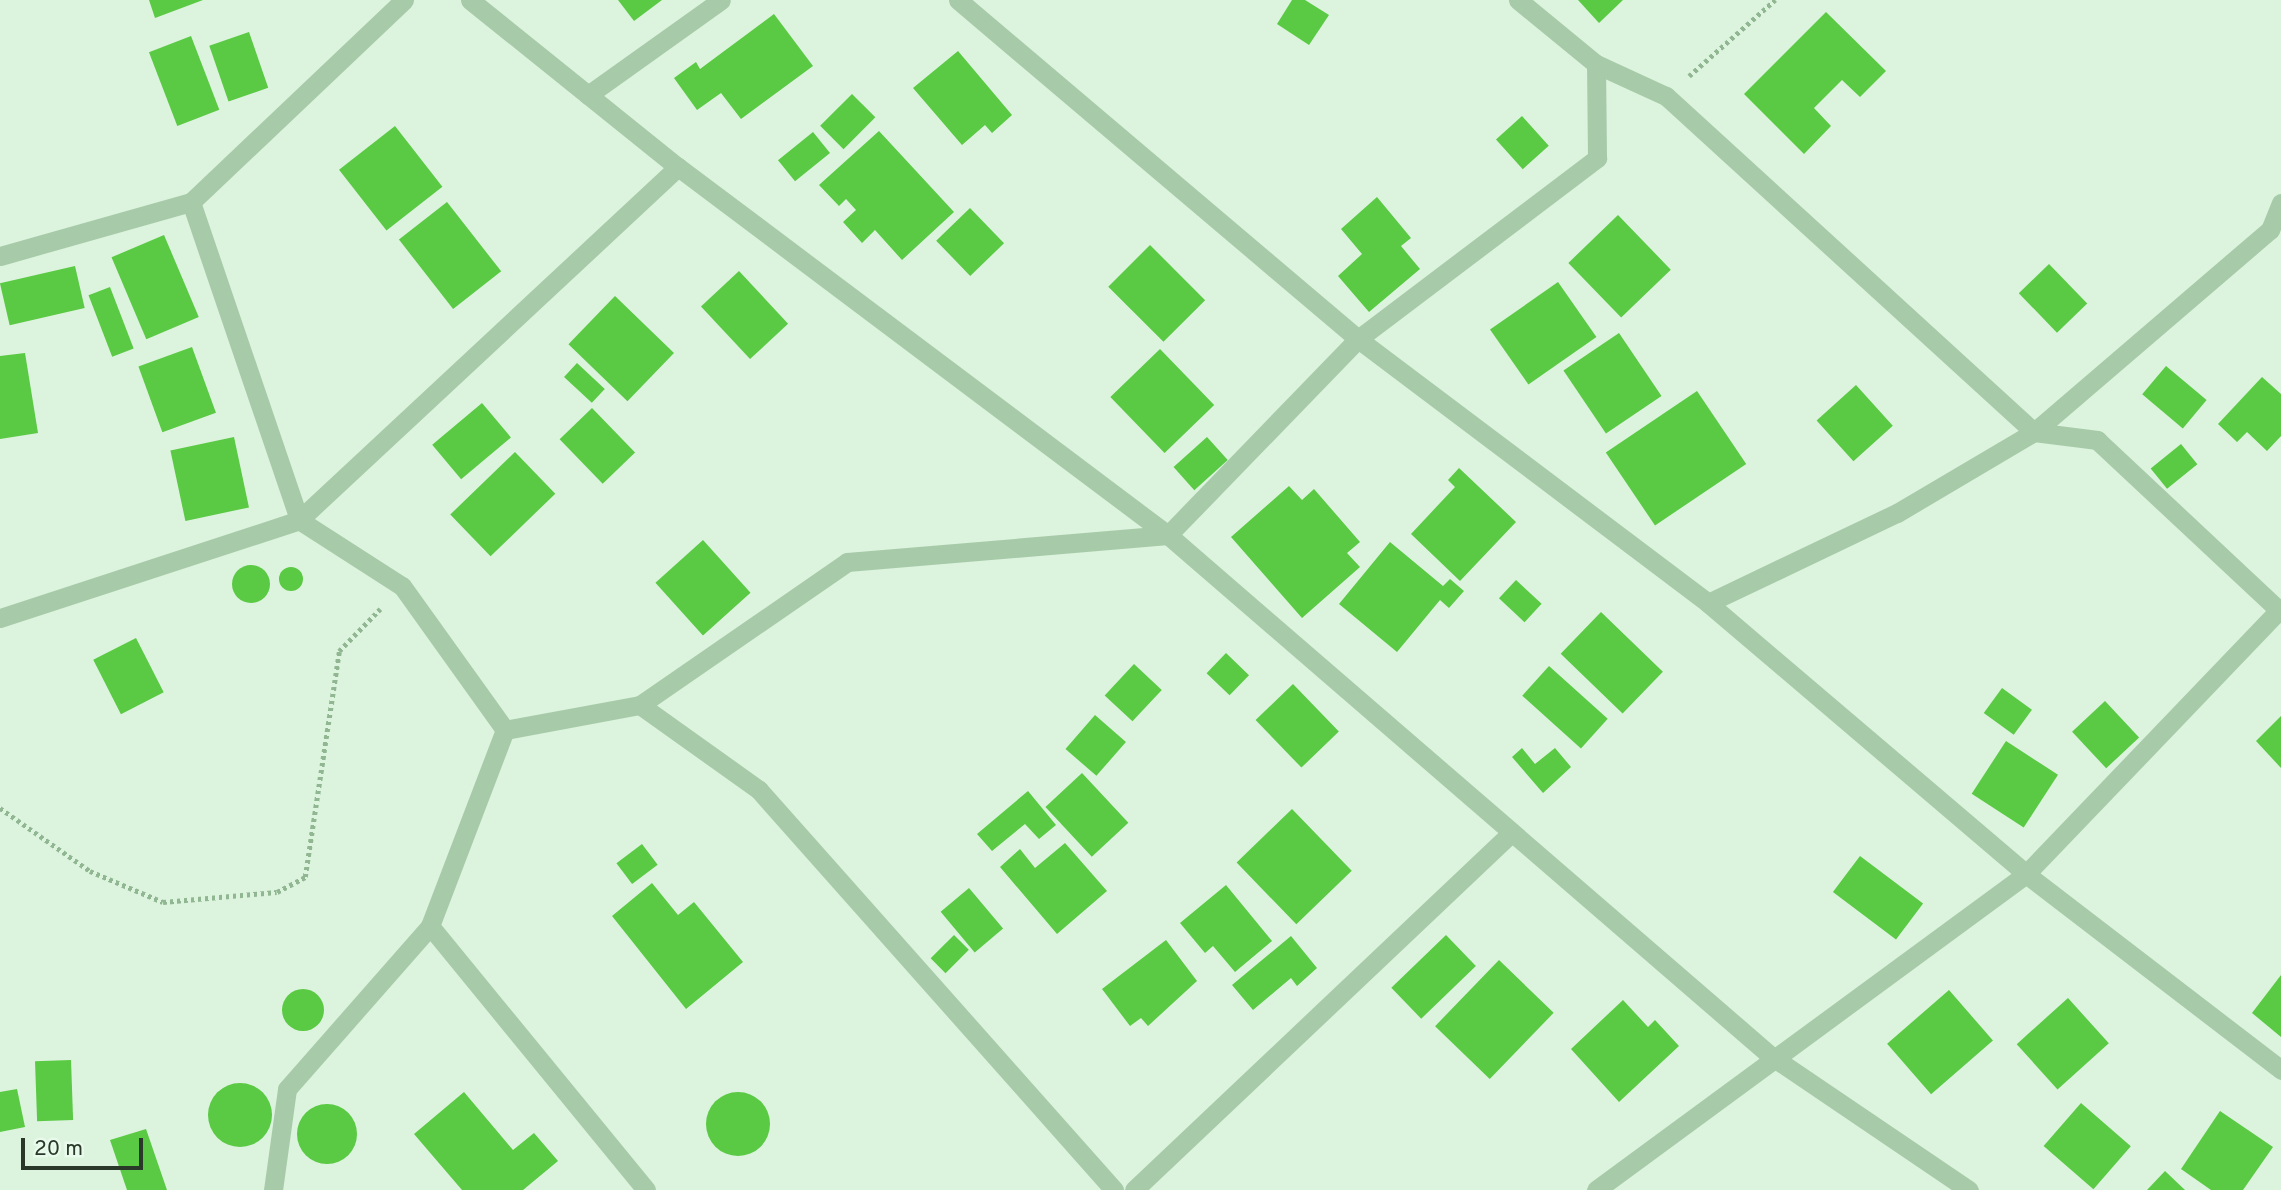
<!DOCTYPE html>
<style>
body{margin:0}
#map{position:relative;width:2281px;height:1190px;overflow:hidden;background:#dcf3de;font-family:Overpass,sans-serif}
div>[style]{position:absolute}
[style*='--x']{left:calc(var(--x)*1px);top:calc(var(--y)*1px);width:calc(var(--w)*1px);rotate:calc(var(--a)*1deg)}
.building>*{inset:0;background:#5ac943;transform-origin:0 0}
.round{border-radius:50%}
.path>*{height:4.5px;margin-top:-2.25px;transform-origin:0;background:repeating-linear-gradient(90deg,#91b792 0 3.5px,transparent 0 7px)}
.minor>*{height:19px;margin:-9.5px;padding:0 9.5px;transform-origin:9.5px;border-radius:9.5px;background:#a7cba9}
span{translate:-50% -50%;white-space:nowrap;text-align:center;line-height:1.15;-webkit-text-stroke:7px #e8faeb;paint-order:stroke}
.scale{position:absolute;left:21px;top:1138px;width:122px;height:32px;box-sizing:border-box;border:4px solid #293828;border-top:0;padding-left:9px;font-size:21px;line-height:24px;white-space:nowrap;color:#293828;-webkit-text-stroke:5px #e8faeb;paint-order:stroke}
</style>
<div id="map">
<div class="building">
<div style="clip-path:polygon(149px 0,203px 0,155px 18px)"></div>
<div style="clip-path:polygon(618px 0,662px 0,634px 21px)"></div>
<div style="clip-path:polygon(1292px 0,1305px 0,1329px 15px,1309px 45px,1277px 24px)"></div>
<div style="clip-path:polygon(1578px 0,1623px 0,1599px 23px)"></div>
<div style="clip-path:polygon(1826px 12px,1886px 71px,1860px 97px,1842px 80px,1814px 108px,1831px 126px,1804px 154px,1744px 94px)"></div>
<div style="clip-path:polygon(774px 14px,813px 66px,741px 119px,721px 93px,697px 110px,674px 78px,696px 62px,700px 69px)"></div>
<div style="left:249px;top:32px;width:59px;height:42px;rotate:71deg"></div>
<div style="left:191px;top:36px;width:79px;height:45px;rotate:69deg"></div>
<div style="clip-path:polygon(958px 51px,1012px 115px,992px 133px,985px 125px,962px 145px,913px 88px)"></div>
<div style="left:852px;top:94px;width:33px;height:45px;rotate:45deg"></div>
<div style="left:1522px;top:116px;width:40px;height:35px;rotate:48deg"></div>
<div style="left:395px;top:126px;width:77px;height:71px;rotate:52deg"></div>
<div style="clip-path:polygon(879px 131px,954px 212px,902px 260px,875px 230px,862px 243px,843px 222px,856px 210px,846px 199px,839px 206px,819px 185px)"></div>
<div style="left:813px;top:132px;width:27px;height:45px;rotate:51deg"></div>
<div style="clip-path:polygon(1377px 197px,1411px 238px,1401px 246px,1420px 269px,1369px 312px,1338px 276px,1362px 254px,1341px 229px)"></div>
<div style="left:447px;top:202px;width:88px;height:61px;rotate:52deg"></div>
<div style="left:970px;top:208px;width:49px;height:47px;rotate:46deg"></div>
<div style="left:1618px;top:215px;width:76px;height:69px;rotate:46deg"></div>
<div style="left:164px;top:235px;width:89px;height:57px;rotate:67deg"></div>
<div style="left:1150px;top:245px;width:78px;height:59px;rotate:45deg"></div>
<div style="left:2049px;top:264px;width:55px;height:42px;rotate:46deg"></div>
<div style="left:75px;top:266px;width:43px;height:77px;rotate:77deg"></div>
<div style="left:739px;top:271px;width:72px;height:52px;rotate:47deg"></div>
<div style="left:1558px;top:282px;width:67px;height:83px;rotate:55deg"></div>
<div style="left:110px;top:287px;width:66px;height:23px;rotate:69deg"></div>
<div style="left:615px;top:296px;width:82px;height:67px;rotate:44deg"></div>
<div style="left:1619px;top:333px;width:76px;height:67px;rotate:56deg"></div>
<div style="left:192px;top:347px;width:70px;height:57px;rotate:70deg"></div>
<div style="left:1160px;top:349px;width:78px;height:69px;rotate:46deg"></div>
<div style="clip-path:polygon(25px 353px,38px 433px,0 439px,0 356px)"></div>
<div style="left:577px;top:363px;width:38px;height:19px;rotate:43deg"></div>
<div style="left:2166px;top:366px;width:53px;height:37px;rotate:40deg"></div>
<div style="clip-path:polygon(2262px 377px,2281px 394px,2281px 436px,2267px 451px,2247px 432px,2237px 442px,2218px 424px)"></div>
<div style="left:1856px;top:385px;width:55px;height:53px;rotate:48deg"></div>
<div style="left:1697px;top:391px;width:88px;height:110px;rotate:56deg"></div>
<div style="left:482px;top:403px;width:45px;height:65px;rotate:50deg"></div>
<div style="left:592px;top:408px;width:62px;height:45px;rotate:46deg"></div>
<div style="left:234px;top:437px;width:72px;height:65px;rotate:78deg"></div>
<div style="left:1207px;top:437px;width:31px;height:45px;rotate:48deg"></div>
<div style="left:2181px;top:444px;width:26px;height:39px;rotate:51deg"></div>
<div style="left:515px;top:452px;width:58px;height:90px;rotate:46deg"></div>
<div style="clip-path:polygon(1459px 468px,1516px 522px,1460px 581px,1411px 534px,1455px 487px,1448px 480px)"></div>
<div style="clip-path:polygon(1289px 486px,1302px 500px,1314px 489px,1360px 542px,1347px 553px,1360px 567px,1302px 618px,1231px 537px)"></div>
<div style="left:703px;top:540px;width:71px;height:64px;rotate:48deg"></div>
<div style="clip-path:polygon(1390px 542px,1443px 586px,1450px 579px,1464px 591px,1449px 608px,1440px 600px,1397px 652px,1339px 604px)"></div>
<div class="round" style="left:232px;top:565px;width:38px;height:38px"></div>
<div class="round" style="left:279px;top:567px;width:24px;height:24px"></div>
<div style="left:1516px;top:580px;width:35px;height:25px;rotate:43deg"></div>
<div style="left:1601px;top:612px;width:86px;height:58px;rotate:44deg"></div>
<div style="left:136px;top:638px;width:61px;height:48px;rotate:63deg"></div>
<div style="left:1226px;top:653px;width:32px;height:28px;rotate:44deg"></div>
<div style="left:1134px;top:664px;width:38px;height:43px;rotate:43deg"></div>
<div style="left:1549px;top:666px;width:79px;height:40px;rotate:42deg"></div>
<div style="left:1293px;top:684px;width:66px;height:52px;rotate:46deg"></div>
<div style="left:2002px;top:688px;width:37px;height:31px;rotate:36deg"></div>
<div style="left:2105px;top:701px;width:50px;height:45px;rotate:47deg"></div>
<div style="left:1095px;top:715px;width:41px;height:45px;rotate:41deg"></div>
<div style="clip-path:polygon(2281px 716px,2281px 768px,2256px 741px)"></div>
<div style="left:2006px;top:741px;width:62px;height:63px;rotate:33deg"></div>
<div style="clip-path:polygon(1522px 748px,1535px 764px,1555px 748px,1571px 767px,1543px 793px,1512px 757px)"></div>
<div style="left:1082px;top:773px;width:68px;height:50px;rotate:47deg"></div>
<div style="clip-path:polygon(1028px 791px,1056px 825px,1039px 839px,1025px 824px,992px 851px,977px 834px)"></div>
<div style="left:1292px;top:809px;width:86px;height:77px;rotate:46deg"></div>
<div style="clip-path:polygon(1065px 843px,1107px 891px,1057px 934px,1000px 867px,1020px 849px,1035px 868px)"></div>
<div style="left:642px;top:844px;width:26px;height:32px;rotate:53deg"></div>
<div style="left:1860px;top:856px;width:79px;height:45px;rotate:37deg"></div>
<div style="clip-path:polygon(652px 883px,678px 915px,694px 902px,743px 962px,686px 1009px,612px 916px)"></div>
<div style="clip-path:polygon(1226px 885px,1272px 941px,1235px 972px,1213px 946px,1205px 953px,1180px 923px)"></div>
<div style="left:969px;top:888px;width:53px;height:37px;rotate:50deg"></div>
<div style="left:954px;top:935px;width:21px;height:33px;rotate:45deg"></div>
<div style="left:1446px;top:935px;width:43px;height:76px;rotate:46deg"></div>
<div style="clip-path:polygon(1291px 936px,1317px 968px,1297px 986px,1291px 978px,1253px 1010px,1232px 985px)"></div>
<div style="clip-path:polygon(1166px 940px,1197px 981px,1148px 1026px,1141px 1018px,1130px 1026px,1102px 989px)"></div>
<div style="left:1499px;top:960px;width:76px;height:92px;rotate:44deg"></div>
<div style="clip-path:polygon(2281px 975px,2281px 1037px,2252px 1013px)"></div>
<div class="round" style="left:282px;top:989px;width:42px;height:42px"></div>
<div style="left:1949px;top:990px;width:67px;height:82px;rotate:49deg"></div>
<div style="left:2068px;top:998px;width:61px;height:69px;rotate:48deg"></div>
<div style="clip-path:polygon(1623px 1000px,1648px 1027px,1655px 1020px,1679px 1046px,1619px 1102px,1571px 1049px)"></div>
<div style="left:71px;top:1060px;width:60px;height:36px;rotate:88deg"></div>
<div class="round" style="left:208px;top:1083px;width:64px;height:64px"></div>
<div style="clip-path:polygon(17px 1089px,25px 1127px,0 1132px,0 1092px)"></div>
<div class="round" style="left:706px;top:1092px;width:64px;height:64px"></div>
<div style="clip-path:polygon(464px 1092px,513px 1150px,534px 1133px,558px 1161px,523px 1190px,462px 1190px,414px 1134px)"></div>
<div style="left:2081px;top:1103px;width:66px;height:57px;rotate:41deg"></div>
<div class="round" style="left:297px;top:1104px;width:60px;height:60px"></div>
<div style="clip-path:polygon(2220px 1111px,2273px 1147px,2243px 1190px,2211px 1190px,2181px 1169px)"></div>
<div style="clip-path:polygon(146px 1129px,167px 1190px,127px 1190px,110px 1140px)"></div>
<div style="clip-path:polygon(2165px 1171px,2185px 1190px,2147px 1190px)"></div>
</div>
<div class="path">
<div style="--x:1689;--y:76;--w:115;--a:-41.5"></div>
<div style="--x:0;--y:808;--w:110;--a:35"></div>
<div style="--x:90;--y:871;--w:79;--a:23"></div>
<div style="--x:163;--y:902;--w:114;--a:-5"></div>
<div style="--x:277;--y:892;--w:32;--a:-28"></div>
<div style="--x:305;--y:877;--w:229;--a:-81.4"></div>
<div style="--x:339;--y:651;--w:59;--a:-45.7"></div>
</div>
<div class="minor">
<div style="--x:404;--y:0;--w:294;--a:136.5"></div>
<div style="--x:191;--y:202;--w:336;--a:71.2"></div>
<div style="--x:299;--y:520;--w:122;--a:32.7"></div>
<div style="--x:402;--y:586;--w:177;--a:54.4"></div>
<div style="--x:505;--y:730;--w:137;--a:-10.5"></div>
<div style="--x:640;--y:705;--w:146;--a:35.5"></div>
<div style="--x:759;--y:790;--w:535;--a:48.41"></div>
<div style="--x:470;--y:0;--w:267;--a:38.8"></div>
<div style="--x:678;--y:167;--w:613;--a:36.91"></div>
<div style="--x:1168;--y:535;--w:797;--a:40.83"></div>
<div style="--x:1771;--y:1056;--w:239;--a:34.1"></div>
<div style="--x:958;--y:0;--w:524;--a:40.28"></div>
<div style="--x:1358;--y:339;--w:438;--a:37"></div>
<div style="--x:1708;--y:603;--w:418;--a:40.4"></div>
<div style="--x:2026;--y:874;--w:322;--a:37.5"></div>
<div style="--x:1596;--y:64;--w:77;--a:24.6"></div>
<div style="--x:1666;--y:96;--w:498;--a:42.4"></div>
<div style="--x:2034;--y:432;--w:311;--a:-40.6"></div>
<div style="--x:2270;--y:230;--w:29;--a:-68"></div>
<div style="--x:588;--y:95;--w:163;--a:-35.5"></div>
<div style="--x:0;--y:256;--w:198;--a:-15.8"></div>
<div style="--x:1708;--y:603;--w:209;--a:-25.5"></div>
<div style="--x:1897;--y:513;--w:159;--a:-30.6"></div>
<div style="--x:2034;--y:432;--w:64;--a:7.2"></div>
<div style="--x:2097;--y:440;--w:252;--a:43.1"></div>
<div style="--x:0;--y:618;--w:315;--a:-18.1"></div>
<div style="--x:299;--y:520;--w:518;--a:-42.97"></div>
<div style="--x:640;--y:705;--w:252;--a:-34.6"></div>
<div style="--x:847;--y:562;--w:322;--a:-4.8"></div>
<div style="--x:1168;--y:535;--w:273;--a:-45.9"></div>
<div style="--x:1358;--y:339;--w:300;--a:-37.1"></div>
<div style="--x:1597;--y:158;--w:94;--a:-90.6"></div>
<div style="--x:1596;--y:64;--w:101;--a:-140.6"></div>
<div style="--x:430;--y:926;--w:341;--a:50.7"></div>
<div style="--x:273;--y:1190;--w:102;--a:-82.1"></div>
<div style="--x:287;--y:1089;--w:217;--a:-48.7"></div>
<div style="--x:430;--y:926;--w:210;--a:-69.1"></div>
<div style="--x:1134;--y:1190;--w:518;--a:-43.43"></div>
<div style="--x:1596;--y:1190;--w:534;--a:-36.31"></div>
<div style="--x:2026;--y:874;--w:366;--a:-46.2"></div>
</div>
<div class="scale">20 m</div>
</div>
